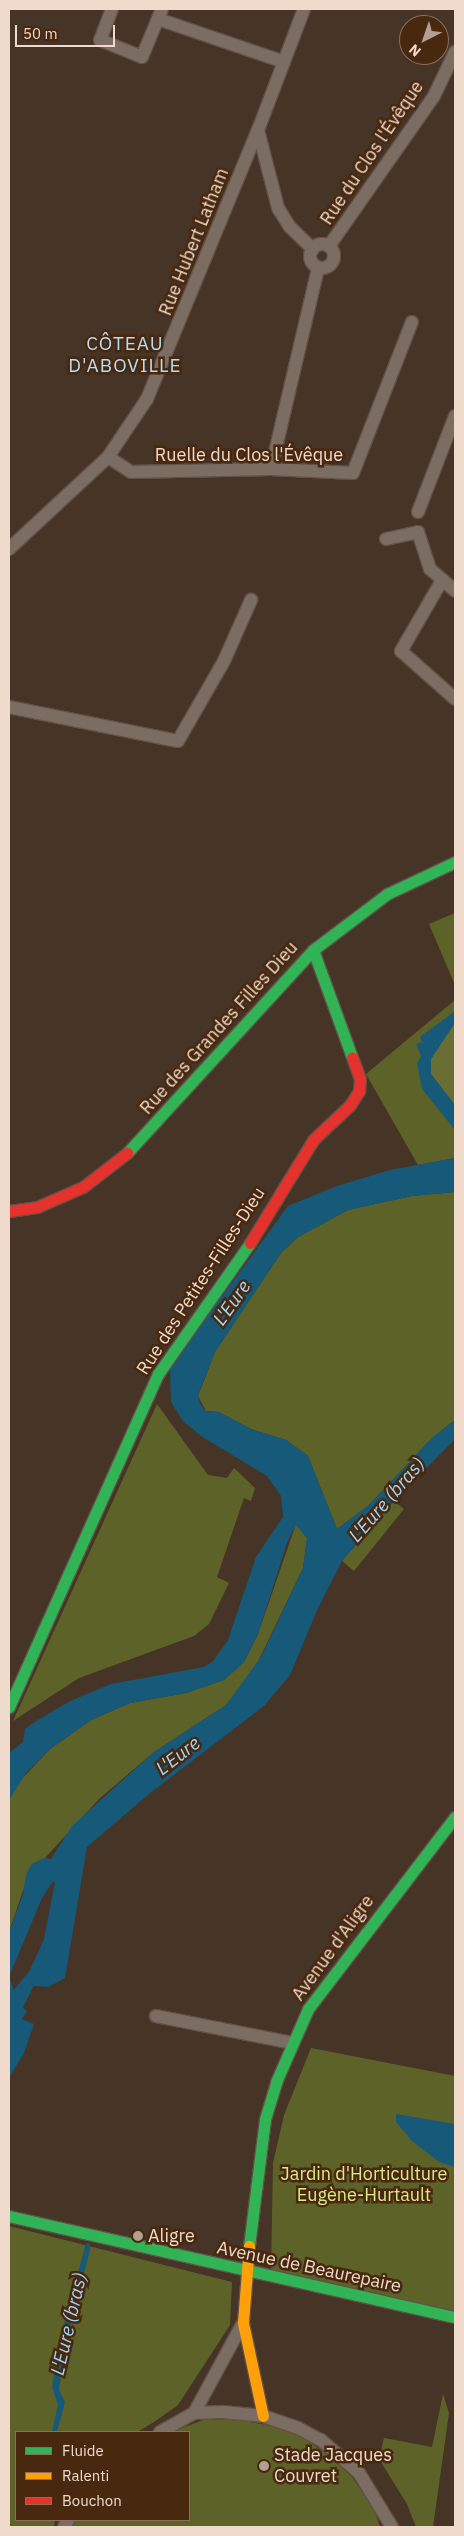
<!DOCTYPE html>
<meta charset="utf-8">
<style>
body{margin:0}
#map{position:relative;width:464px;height:2536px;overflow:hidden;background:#463427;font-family:"IBM Plex Sans",sans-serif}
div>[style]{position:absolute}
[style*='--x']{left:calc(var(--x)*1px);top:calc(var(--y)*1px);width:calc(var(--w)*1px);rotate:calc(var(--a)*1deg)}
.green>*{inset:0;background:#5d6328}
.forest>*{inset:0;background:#696f34}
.water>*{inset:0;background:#165979}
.roads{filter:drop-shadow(1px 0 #615146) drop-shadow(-1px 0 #615146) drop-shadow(0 1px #615146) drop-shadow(0 -1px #615146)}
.street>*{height:12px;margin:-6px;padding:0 6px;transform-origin:6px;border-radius:6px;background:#7c6d63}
.street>.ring{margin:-6px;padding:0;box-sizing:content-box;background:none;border:12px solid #7c6d63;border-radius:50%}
.fast>*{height:11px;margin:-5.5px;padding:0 5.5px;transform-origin:5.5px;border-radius:5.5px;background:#30b455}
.slow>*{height:11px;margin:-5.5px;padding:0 5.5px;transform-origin:5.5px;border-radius:5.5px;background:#ff9f0a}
.jam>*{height:11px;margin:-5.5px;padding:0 5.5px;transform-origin:5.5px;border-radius:5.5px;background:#e5322d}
.dots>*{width:14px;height:14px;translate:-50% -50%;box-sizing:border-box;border:2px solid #48280f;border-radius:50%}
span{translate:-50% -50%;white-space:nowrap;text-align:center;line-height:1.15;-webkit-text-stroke:5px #48280f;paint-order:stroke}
.street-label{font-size:18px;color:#efdacc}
.park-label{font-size:18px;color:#dcea8a}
.poi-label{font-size:18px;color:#efdacc}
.left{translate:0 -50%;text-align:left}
.neighbourhood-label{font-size:19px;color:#b1ddf9;letter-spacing:1px}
.water-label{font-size:19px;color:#9fd5f6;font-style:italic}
.frame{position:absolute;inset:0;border:10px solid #efdacc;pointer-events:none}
.legend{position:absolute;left:15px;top:2431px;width:175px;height:90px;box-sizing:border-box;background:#48280f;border:1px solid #8b6f5b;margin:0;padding:6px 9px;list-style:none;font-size:15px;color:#efdacc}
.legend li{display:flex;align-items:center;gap:10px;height:25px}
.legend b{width:25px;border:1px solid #8b6f5b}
.north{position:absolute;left:399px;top:15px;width:50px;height:50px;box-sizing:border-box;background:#48280f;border:1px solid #8b6f5b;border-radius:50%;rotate:221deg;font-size:14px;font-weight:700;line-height:20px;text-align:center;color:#efdacc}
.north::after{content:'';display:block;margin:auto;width:18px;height:22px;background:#b4a092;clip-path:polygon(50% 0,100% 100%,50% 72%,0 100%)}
.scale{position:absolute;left:15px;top:25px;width:100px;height:22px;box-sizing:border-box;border:2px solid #efdacc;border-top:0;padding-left:6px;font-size:15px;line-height:18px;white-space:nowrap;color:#efdacc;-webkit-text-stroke:4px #48280f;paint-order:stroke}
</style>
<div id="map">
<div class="green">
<div style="clip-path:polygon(455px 913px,455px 985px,429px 924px)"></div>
<div style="clip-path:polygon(455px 1000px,455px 1158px,418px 1165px,366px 1074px)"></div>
<div style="clip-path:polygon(455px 1192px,455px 1420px,432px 1438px,369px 1505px,337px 1529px,308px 1456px,286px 1440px,251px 1429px,219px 1412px,206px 1411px,198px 1396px,215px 1352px,281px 1253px,298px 1237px,348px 1210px,412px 1196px)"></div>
<div style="clip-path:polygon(157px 1404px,208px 1475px,227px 1478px,234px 1468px,255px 1488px,251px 1501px,244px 1498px,217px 1577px,229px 1583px,209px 1624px,194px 1636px,79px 1678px,13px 1721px)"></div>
<div style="clip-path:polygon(394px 1501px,404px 1509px,354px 1571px,342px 1561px)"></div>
<div style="clip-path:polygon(296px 1524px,307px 1538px,303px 1568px,253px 1672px,226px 1705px,154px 1752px,99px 1799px,45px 1858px,32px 1864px,9px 1932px,9px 1800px,19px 1782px,50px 1749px,91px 1720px,130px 1703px,186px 1693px,224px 1680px,244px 1662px,258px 1634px)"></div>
<div style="clip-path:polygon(311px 2048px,455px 2076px,455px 2312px,271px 2271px,273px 2163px,284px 2115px)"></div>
<div style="clip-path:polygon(9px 2226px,232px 2282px,230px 2325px,178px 2405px,154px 2422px,137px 2432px,16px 2432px,16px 2520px,55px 2520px,54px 2527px,9px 2527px)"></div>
<div style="clip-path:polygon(443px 2394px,449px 2413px,433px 2527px,416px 2527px,407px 2504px,379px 2459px,384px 2438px,432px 2447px)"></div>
<div style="clip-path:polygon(232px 2419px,274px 2426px,300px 2436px,327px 2454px,352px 2477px,374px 2509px,380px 2527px,72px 2527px,75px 2520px,189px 2520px,189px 2432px,172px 2432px,203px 2420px)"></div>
</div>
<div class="forest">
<div style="clip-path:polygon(455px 1023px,455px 1105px,431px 1074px,431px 1059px)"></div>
</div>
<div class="water">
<div style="clip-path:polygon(455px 1011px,455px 1023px,431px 1059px,431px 1074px,455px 1105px,455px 1130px,422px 1089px,417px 1063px,421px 1056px,416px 1044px,422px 1042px,420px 1037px)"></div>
<div style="clip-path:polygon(evenodd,455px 1158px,455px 1192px,412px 1196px,348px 1210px,298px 1237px,281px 1253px,215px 1352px,198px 1395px,200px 1404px,206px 1411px,219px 1412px,251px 1429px,286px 1440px,308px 1456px,337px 1529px,369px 1505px,432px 1438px,455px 1420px,455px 1439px,387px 1508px,342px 1561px,318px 1608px,290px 1675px,264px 1706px,149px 1794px,87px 1847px,65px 1978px,48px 1987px,34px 1986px,32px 1989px,23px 2008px,27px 2011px,22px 2019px,34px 2024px,24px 2053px,9px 2078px,9px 1932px,23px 1894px,26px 1874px,32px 1864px,45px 1858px,51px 1859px,72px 1826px,154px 1752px,226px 1705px,261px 1657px,303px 1568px,307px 1538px,296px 1525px,288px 1540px,258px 1634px,244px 1662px,224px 1680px,186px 1693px,130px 1703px,91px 1720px,50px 1749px,26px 1773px,9px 1800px,9px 1753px,23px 1742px,25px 1729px,33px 1723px,68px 1702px,111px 1684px,204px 1667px,213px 1661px,228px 1640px,256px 1557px,283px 1517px,281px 1496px,267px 1476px,201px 1436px,183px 1421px,171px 1402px,170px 1368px,288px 1206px,337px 1186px,390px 1170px,455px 1158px,53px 1881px,55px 1882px,44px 1939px,30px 1970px,14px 1990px,9px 1977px,42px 1898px,53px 1881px)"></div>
<div style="clip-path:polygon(396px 2114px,455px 2124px,455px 2167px,439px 2162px,412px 2141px,396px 2122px)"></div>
<div style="clip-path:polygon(86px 2243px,90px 2244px,90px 2250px,65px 2347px,59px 2390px,65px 2402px,57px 2432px,52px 2432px,58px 2405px,52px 2387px,58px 2346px)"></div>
</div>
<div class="roads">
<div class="street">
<div style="--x:112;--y:9;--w:33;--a:111"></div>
<div style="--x:100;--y:40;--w:45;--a:22"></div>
<div style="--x:142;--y:57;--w:52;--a:-67.4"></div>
<div style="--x:304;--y:9;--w:129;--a:110.8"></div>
<div style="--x:258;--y:130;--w:81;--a:75.6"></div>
<div style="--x:278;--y:208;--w:22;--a:58"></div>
<div style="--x:290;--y:227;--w:32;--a:44"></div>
<div style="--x:158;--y:19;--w:133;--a:18.8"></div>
<div class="ring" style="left:310px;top:244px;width:12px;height:12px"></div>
<div style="--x:329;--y:246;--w:183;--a:-55"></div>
<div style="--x:434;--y:96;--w:49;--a:-64.5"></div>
<div style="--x:108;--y:457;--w:27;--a:33"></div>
<div style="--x:131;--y:472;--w:140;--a:-1.2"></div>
<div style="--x:271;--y:469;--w:82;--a:2.8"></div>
<div style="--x:353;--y:473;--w:162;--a:-68.7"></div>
<div style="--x:271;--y:469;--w:206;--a:-76.8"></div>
<div style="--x:418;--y:512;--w:103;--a:-68.9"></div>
<div style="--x:386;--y:539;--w:33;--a:-12"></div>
<div style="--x:418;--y:532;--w:39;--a:72"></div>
<div style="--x:430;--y:569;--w:33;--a:41"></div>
<div style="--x:9;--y:549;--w:135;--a:-42.9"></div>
<div style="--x:108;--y:457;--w:70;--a:-56.1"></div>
<div style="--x:147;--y:399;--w:291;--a:-67.6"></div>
<div style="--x:441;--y:582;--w:80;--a:120.1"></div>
<div style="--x:401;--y:651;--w:72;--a:41.6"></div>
<div style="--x:9;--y:707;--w:172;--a:11.4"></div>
<div style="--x:178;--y:741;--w:92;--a:-60.1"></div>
<div style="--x:224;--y:661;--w:67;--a:-66.1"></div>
<div style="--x:156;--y:2016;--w:139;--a:11.2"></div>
<div style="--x:194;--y:2413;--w:102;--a:-61.4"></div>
<div style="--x:160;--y:2432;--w:39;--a:-29"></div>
<div style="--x:194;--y:2413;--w:29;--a:-2"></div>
<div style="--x:223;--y:2412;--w:40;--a:5.7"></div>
<div style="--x:263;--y:2416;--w:37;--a:19"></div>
<div style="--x:298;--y:2428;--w:26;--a:28"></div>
<div style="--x:321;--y:2440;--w:50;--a:41"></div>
<div style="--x:359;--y:2473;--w:63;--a:58.6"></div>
<div style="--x:64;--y:2527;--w:8;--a:-60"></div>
</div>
<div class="fast">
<div style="--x:313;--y:950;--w:114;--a:70"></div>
<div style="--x:127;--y:1153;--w:275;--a:-47.5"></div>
<div style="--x:313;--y:950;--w:93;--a:-37.1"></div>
<div style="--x:387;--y:894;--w:75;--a:-25.2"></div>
<div style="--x:9;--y:1707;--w:365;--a:-65.9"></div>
<div style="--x:158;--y:1374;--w:160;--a:-54.9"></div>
<div style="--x:9;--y:2216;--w:457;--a:12.8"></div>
<div style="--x:249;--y:2246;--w:128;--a:-82.8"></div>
<div style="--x:265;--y:2119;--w:39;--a:-73"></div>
<div style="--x:276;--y:2082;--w:80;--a:-66.3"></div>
<div style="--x:308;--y:2009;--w:242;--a:-52.6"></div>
</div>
<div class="slow">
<div style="--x:249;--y:2246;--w:77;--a:94.5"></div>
<div style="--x:243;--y:2323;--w:95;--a:77.9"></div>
</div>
<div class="jam">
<div style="--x:9;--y:1211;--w:28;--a:-8"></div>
<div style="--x:37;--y:1207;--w:50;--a:-23.5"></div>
<div style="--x:83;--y:1187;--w:56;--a:-37.7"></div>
<div style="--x:250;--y:1243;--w:121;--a:-58.5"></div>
<div style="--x:313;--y:1140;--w:51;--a:-43.4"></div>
<div style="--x:350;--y:1105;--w:17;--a:-57"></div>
<div style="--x:359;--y:1091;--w:12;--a:-85"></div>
<div style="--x:360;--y:1079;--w:23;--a:-110"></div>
</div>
</div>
<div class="dots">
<div style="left:138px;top:2236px;background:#b4a092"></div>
<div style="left:264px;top:2466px;background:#b4a092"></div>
</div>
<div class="street-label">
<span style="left:372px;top:153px;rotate:-56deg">Rue du Clos l'Évêque</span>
<span style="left:194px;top:242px;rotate:-68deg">Rue Hubert Latham</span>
<span style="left:249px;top:455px">Ruelle du Clos l'Évêque</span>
<span style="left:219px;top:1028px;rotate:-48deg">Rue des Grandes Filles Dieu</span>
<span style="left:201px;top:1281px;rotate:-57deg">Rue des Petites-Filles-Dieu</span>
<span style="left:333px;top:1948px;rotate:-54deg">Avenue d'Aligre</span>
<span style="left:309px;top:2267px;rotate:12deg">Avenue de Beaurepaire</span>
</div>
<div class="park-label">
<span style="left:364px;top:2185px">Jardin d'Horticulture<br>Eugène-Hurtault</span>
</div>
<div class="poi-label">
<span class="left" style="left:148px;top:2236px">Aligre</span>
<span class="left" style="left:274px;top:2466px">Stade Jacques<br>Couvret</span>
</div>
<div class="neighbourhood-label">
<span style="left:125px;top:355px">CÔTEAU<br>D'ABOVILLE</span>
</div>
<div class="water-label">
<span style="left:232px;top:1303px;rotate:-55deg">L'Eure</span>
<span style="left:387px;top:1500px;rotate:-49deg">L'Eure (bras)</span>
<span style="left:178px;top:1756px;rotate:-38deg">L'Eure</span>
<span style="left:69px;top:2324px;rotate:-77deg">L'Eure (bras)</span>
</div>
<div class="frame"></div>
<ul class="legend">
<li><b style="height:6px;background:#30b455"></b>Fluide</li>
<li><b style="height:6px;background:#ff9f0a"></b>Ralenti</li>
<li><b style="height:6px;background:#e5322d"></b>Bouchon</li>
</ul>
<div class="north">N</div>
<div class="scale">50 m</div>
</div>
